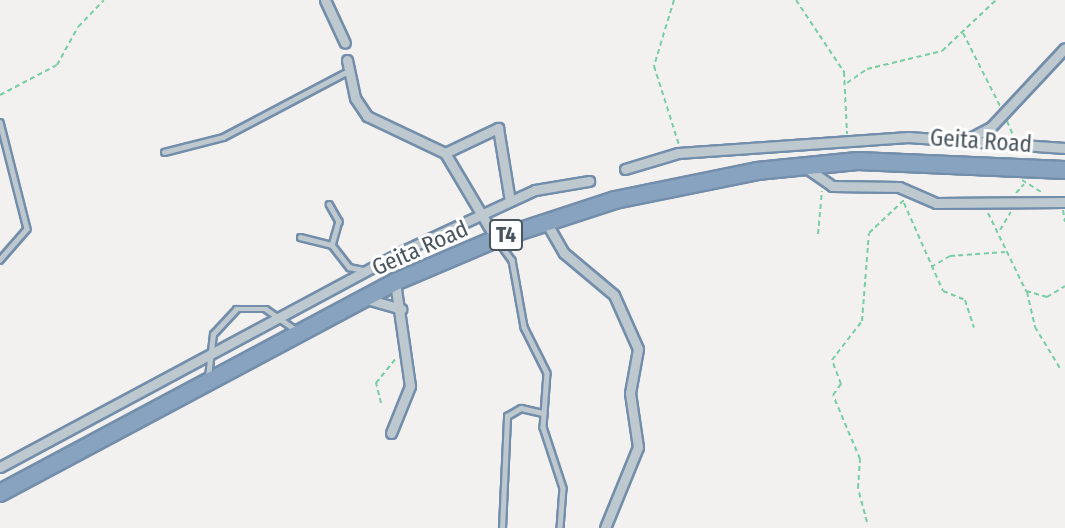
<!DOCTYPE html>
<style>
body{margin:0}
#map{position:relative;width:1065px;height:528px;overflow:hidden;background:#f3f0f0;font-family:"Fira Sans Condensed",sans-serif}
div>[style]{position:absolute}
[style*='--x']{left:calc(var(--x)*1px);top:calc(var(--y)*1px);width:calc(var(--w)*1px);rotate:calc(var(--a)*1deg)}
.path>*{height:2px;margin-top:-1px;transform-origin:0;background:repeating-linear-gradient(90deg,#77cea3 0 5px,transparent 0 8.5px)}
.roads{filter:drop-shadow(2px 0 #738eab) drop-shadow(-2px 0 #738eab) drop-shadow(0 2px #738eab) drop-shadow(0 -2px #738eab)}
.lane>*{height:4.5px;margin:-2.25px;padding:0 2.25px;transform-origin:2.25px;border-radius:2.25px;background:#bec8cf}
.street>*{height:9px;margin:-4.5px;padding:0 4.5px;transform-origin:4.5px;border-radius:4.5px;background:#bec8cf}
.highway>*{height:16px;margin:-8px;padding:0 8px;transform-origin:8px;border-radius:8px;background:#88a3bf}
span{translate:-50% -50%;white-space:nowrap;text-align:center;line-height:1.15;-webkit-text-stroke:6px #fff;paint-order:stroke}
.shield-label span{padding:2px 5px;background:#fff;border:2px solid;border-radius:5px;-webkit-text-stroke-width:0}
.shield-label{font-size:21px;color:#48545e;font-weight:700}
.street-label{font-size:23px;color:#48545e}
</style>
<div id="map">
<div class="path">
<div style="--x:674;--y:0;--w:69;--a:106.9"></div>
<div style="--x:654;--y:66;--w:83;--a:72.4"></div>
<div style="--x:796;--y:0;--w:87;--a:56.3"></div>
<div style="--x:844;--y:72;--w:62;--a:87.2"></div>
<div style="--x:963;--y:33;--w:82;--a:63.1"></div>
<div style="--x:847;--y:83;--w:24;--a:-35"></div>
<div style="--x:867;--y:69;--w:77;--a:-13.5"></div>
<div style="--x:942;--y:51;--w:74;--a:-43.4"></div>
<div style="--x:0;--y:95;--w:64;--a:-27.8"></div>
<div style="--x:57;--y:65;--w:43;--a:-61.1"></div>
<div style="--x:78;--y:27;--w:37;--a:-46"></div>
<div style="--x:1007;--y:121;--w:15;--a:67"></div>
<div style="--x:1022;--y:180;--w:25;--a:32"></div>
<div style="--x:1016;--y:193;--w:12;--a:-48"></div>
<div style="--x:904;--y:203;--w:96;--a:66.1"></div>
<div style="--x:943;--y:291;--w:24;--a:22"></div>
<div style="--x:965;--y:300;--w:29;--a:72"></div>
<div style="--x:1063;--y:210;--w:12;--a:81"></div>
<div style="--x:988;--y:213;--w:87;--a:64"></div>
<div style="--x:1026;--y:291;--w:22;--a:16"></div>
<div style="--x:1047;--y:297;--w:21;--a:-31"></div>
<div style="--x:1000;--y:230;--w:21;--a:-59"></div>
<div style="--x:818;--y:234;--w:43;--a:-84.7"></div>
<div style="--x:931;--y:267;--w:22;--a:-30"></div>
<div style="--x:950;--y:256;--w:55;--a:-4.2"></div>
<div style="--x:1027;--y:292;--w:36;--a:77"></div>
<div style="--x:1035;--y:327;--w:50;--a:58.8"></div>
<div style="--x:381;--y:403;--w:21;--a:-104"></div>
<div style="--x:376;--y:383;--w:32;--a:-51"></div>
<div style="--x:867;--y:522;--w:35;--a:-105"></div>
<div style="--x:858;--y:488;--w:29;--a:-86"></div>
<div style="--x:860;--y:459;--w:69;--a:-112.9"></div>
<div style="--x:833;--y:395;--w:14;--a:-54"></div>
<div style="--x:841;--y:384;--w:26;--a:-111"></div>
<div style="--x:832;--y:360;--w:49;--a:-52.4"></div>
<div style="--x:862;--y:321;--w:88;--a:-85.5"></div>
<div style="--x:869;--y:233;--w:48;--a:-43.3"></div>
</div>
<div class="roads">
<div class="lane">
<div style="--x:0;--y:122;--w:110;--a:75.8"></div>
<div style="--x:27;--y:229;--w:41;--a:131.1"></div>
<div style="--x:164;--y:152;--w:61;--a:-14.3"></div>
<div style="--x:223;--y:137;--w:141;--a:-27.8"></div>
<div style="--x:329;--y:204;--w:20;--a:60"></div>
<div style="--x:339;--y:221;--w:25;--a:106"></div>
<div style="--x:300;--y:237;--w:33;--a:14"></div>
<div style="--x:332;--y:245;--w:28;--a:52"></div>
<div style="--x:349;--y:267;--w:14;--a:12"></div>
<div style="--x:498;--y:241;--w:24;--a:54"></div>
<div style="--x:512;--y:260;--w:68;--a:79.8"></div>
<div style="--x:524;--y:327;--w:51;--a:63.4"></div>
<div style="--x:547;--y:373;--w:54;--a:94.2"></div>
<div style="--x:543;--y:427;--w:64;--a:71.8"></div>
<div style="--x:563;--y:488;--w:40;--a:94.3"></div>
<div style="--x:208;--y:377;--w:43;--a:-83.4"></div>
<div style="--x:213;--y:334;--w:34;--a:-47"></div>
<div style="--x:236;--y:309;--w:30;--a:0"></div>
<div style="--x:266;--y:309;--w:37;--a:35"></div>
<div style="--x:502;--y:528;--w:112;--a:-87.4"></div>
<div style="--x:507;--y:416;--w:16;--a:-30"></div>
<div style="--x:521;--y:408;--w:23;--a:13"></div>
</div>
<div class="street">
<div style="--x:325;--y:0;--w:47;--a:65.1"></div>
<div style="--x:347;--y:60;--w:39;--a:78"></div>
<div style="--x:355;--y:98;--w:22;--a:56"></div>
<div style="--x:367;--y:116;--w:86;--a:25.4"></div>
<div style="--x:445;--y:153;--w:100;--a:59.3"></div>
<div style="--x:972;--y:137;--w:21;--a:-28"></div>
<div style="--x:991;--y:127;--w:108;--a:-46.9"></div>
<div style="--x:445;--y:153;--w:59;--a:-25.3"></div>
<div style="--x:498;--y:128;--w:74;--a:80.7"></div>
<div style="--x:805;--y:167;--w:33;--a:35"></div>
<div style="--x:832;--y:186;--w:67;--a:0.9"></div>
<div style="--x:899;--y:187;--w:40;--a:23.4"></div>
<div style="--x:936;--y:203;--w:129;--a:-0.4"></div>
<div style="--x:625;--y:169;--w:55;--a:-16.8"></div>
<div style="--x:678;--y:153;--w:231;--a:-4"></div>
<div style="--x:908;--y:137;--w:157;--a:4"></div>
<div style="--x:546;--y:222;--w:36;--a:60"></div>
<div style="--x:564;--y:253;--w:65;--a:40"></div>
<div style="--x:614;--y:295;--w:59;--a:66"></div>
<div style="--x:638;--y:349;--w:45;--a:100.3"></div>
<div style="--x:630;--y:393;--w:55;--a:81.6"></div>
<div style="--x:638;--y:447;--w:87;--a:112.2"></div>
<div style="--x:363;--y:298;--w:40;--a:16"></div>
<div style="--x:391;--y:433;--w:51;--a:-68"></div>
<div style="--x:410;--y:386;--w:105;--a:-98.2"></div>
<div style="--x:0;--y:467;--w:459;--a:-28.2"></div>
<div style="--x:405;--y:250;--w:143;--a:-24.8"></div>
<div style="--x:535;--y:190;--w:55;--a:-9.5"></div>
</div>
<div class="highway">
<div style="--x:0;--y:493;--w:448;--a:-28.1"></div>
<div style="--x:395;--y:282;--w:110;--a:-23.1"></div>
<div style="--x:496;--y:239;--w:125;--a:-18.1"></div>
<div style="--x:615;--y:200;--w:145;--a:-11.5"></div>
<div style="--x:757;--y:171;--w:101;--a:-5.7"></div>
<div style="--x:858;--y:161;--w:207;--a:2.5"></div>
</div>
</div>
<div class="shield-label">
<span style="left:506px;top:235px">T4</span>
</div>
<div class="street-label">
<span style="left:981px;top:141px;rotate:4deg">Geita Road</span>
<span style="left:420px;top:248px;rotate:-24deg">Geita Road</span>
</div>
</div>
